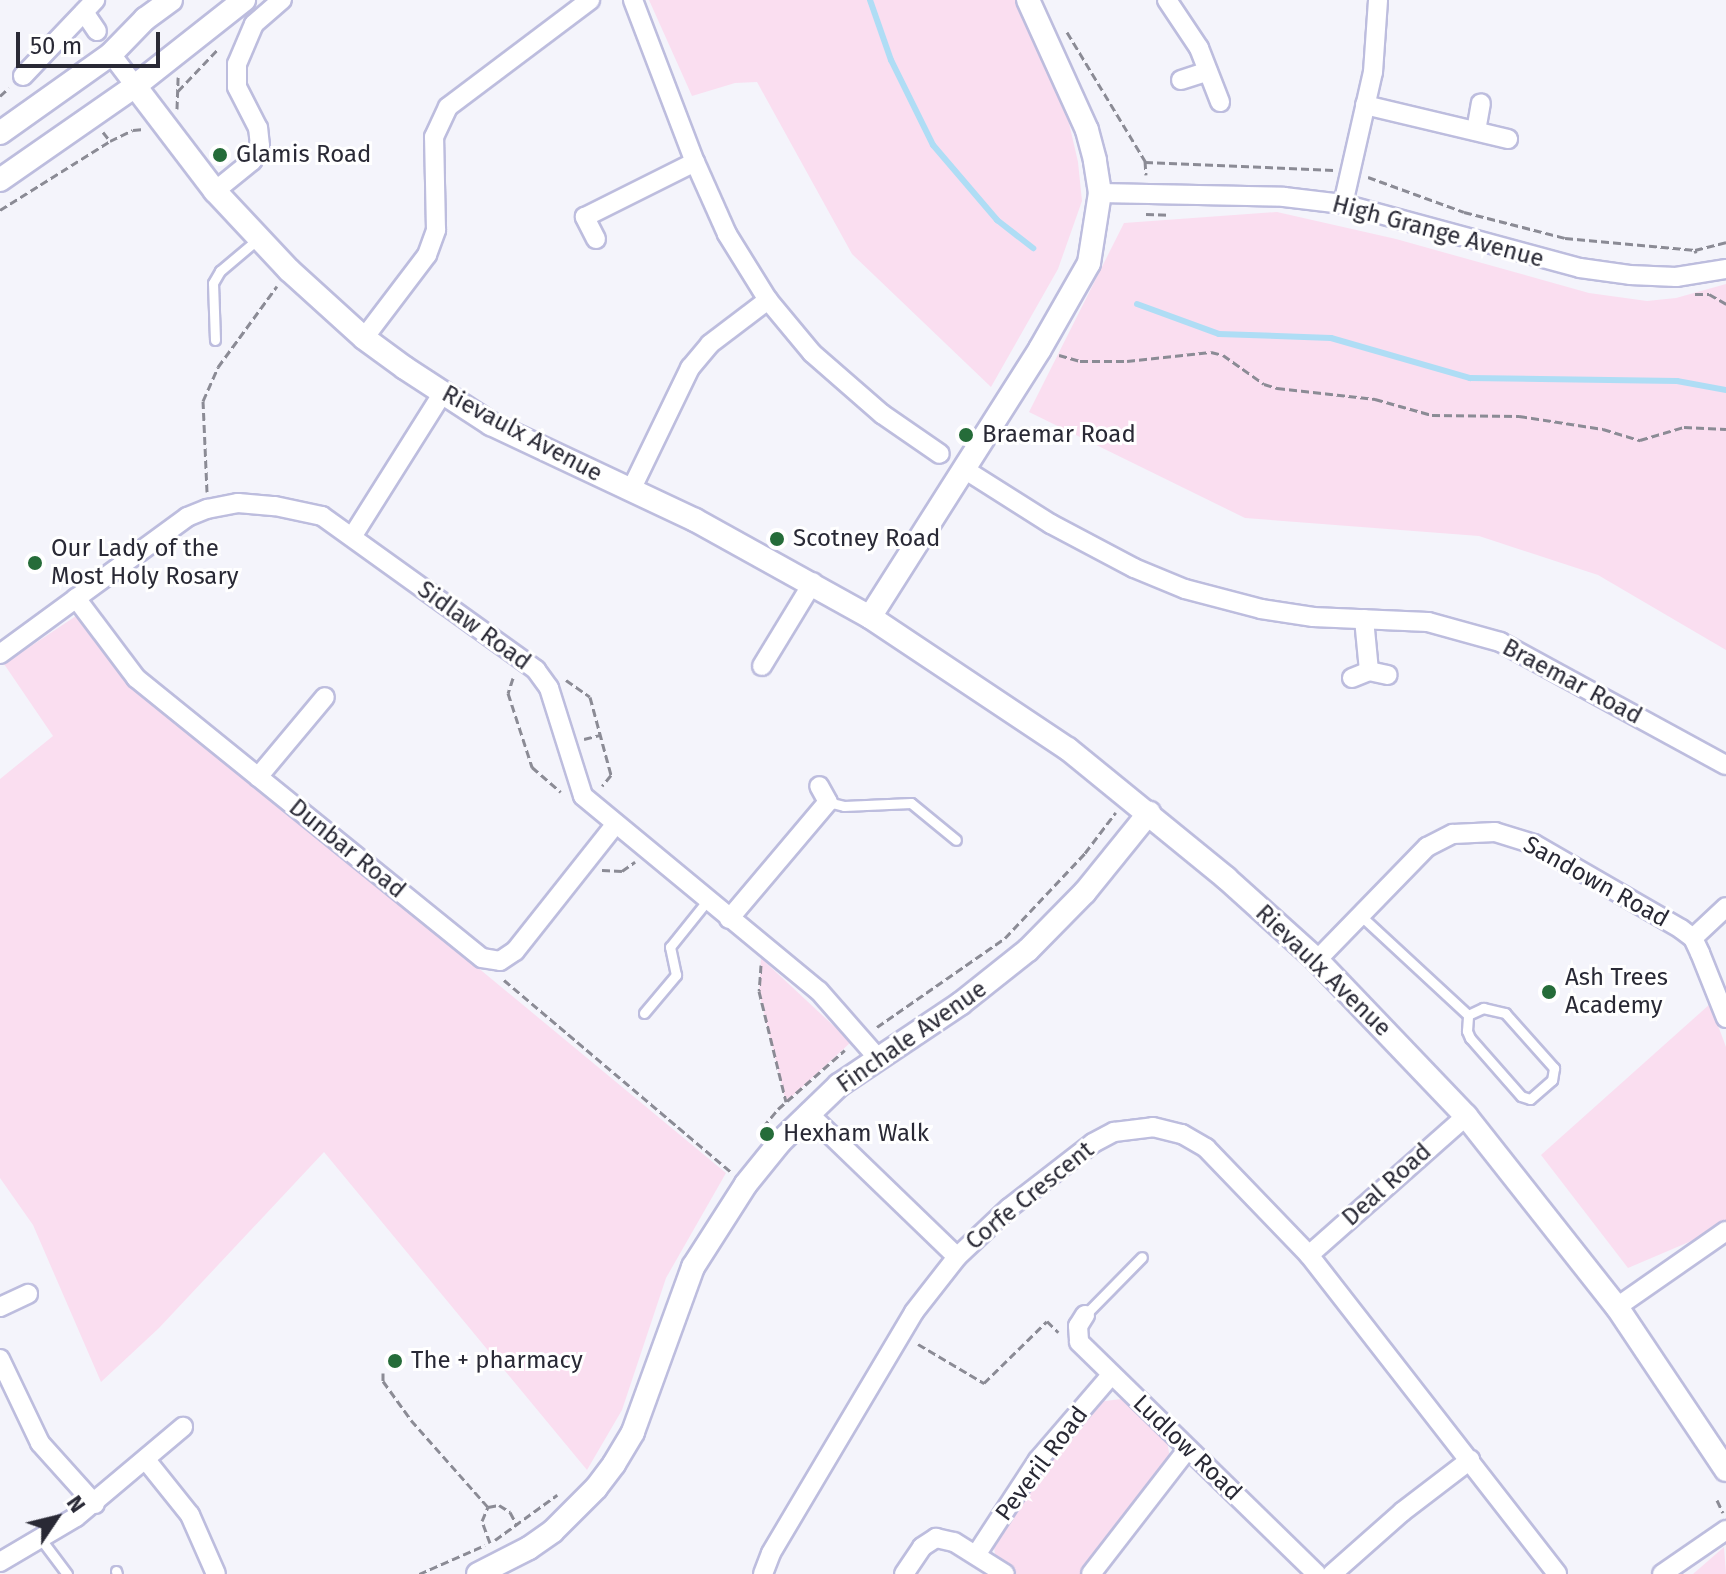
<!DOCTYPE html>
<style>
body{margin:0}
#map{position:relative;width:1726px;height:1574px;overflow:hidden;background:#f4f4fb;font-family:"Fira Sans",sans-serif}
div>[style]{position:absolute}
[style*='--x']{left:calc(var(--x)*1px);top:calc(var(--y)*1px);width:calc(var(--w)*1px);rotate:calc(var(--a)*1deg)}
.green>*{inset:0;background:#fadef0}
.stream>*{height:6px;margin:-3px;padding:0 3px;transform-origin:3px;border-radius:3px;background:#afddf5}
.path>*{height:3px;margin-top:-1.5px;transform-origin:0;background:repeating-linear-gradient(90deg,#8b8b95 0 8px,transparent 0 12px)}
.roads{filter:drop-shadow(2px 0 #bdbdde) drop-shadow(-2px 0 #bdbdde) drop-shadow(0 2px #bdbdde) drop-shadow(0 -2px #bdbdde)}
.service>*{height:9px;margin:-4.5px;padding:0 4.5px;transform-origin:4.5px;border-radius:4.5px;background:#fff}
.minor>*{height:18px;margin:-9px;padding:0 9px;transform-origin:9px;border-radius:9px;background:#fff}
.tertiary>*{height:22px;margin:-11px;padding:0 11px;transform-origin:11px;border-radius:11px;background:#fff}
.dots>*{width:22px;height:22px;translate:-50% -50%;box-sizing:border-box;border:4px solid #fff;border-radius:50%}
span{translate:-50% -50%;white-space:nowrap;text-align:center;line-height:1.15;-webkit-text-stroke:6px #fff;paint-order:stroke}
.poi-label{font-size:24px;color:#292935}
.left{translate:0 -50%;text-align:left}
.street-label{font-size:24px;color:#292935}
.north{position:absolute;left:16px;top:1478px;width:80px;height:80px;-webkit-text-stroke:6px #fff;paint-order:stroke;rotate:55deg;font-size:22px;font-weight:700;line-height:32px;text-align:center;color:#292935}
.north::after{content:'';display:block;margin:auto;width:28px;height:36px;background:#292935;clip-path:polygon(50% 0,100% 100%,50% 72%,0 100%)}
.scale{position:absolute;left:16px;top:32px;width:144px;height:36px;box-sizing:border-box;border:4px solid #292935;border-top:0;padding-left:10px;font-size:24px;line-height:28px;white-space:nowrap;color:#292935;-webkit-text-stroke:6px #fff;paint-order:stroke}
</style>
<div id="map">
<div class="green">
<div style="clip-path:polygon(649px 0,1016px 0,1069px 123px,1078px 162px,1082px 201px,1058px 269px,991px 387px,852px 254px,757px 82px,735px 83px,692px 96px)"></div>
<div style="clip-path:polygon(1277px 212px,1396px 239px,1589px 293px,1647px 301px,1676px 298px,1726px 284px,1726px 650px,1598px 575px,1479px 536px,1245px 518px,1029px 412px,1124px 223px)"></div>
<div style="clip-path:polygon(76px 616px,133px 682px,726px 1173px,666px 1278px,622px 1410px,587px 1470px,324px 1152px,159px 1328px,101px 1382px,33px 1225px,0 1178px,0 779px,53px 736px,4px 664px)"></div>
<div style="clip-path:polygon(761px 958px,851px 1042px,786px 1102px,759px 993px)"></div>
<div style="clip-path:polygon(1710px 1004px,1726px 1047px,1726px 1220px,1703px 1236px,1628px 1268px,1541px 1155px)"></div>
<div style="clip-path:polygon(1121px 1399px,1167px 1441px,1170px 1458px,1082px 1574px,1017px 1574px,996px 1560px,993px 1542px,1039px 1472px,1097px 1402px)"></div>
<div style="clip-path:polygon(1724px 1547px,1726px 1574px,1693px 1574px)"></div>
</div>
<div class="stream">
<div style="--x:870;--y:0;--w:64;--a:70.7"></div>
<div style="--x:891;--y:60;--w:95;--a:63.7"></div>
<div style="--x:933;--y:145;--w:99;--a:49.5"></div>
<div style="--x:997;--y:220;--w:46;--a:37.9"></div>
<div style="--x:1137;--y:304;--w:87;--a:20.1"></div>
<div style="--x:1219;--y:334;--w:112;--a:2"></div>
<div style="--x:1331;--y:338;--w:145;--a:16.1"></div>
<div style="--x:1470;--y:378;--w:207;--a:0.8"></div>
<div style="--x:1677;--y:381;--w:50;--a:10.4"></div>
</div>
<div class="path">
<div style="--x:1067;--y:32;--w:151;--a:58.8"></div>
<div style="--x:1145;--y:161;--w:14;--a:86"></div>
<div style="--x:178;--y:91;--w:57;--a:-46.4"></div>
<div style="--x:0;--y:96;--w:12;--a:-42"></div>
<div style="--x:177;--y:109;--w:32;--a:-88"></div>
<div style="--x:103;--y:132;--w:11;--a:52"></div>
<div style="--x:110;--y:141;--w:25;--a:-26"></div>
<div style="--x:133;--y:130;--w:11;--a:-5"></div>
<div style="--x:1145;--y:162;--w:189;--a:2.4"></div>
<div style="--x:1368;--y:177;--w:102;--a:20"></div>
<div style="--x:1464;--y:212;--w:104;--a:14.4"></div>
<div style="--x:1565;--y:238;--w:131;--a:5.3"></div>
<div style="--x:1695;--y:250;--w:3;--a:72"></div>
<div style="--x:0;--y:210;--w:130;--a:-32.1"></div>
<div style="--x:1146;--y:214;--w:23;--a:2"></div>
<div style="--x:1695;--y:250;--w:32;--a:-14"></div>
<div style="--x:1695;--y:294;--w:14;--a:0"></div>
<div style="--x:1709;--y:294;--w:20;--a:30"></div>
<div style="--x:1059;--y:355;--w:22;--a:16"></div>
<div style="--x:1080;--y:361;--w:47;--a:0"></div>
<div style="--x:1127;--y:361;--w:84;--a:-6.1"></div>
<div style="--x:1211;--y:352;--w:12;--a:14"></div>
<div style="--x:1223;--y:355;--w:50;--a:35.3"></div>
<div style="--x:1264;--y:384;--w:14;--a:17"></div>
<div style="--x:1277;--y:388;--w:99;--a:6.4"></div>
<div style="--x:1375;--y:399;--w:59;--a:15.7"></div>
<div style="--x:1432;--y:415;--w:87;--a:0.7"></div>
<div style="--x:1519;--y:416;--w:85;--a:8.8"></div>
<div style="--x:1603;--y:429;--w:39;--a:17"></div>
<div style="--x:1640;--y:440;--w:46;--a:-16.5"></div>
<div style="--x:1684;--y:427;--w:42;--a:2.7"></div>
<div style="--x:207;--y:492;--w:91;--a:-92.5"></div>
<div style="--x:203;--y:401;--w:37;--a:-66"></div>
<div style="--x:218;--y:367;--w:100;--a:-53.9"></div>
<div style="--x:513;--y:678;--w:16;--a:108"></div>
<div style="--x:508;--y:693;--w:78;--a:72"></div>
<div style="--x:532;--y:767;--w:38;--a:41"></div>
<div style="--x:566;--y:680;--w:29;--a:35"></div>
<div style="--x:590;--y:697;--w:81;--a:74.9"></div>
<div style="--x:611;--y:775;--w:14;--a:129"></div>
<div style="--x:584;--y:739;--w:16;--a:-14"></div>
<div style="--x:602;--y:870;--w:20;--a:3"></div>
<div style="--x:622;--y:871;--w:16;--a:-35"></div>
<div style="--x:761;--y:965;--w:26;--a:94"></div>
<div style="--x:759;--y:991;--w:114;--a:76.3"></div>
<div style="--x:504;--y:980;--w:296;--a:40.2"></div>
<div style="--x:877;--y:1027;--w:156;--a:-34.8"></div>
<div style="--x:1005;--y:938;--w:117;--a:-46.7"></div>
<div style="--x:1085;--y:853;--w:51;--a:-52.9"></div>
<div style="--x:763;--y:1127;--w:23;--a:-50"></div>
<div style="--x:778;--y:1109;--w:89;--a:-41.4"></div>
<div style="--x:918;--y:1344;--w:77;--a:30.6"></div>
<div style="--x:984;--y:1383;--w:88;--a:-44.5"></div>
<div style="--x:1047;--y:1321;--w:16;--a:45"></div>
<div style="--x:383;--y:1373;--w:8;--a:90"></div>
<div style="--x:383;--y:1381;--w:48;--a:54.3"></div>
<div style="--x:411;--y:1420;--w:116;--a:48.5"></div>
<div style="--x:1717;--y:1500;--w:14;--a:65"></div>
<div style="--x:495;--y:1540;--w:77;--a:-36"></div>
<div style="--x:490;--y:1543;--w:23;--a:-110"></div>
<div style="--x:482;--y:1521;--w:15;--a:-67"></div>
<div style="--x:488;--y:1507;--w:11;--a:-10"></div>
<div style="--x:499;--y:1505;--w:13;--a:32"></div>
<div style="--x:510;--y:1512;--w:15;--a:62"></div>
<div style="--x:419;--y:1574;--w:72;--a:-23.7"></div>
</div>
<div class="roads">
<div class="service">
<div style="--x:215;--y:340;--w:57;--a:-92"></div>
<div style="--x:213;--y:283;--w:14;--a:-60"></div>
<div style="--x:220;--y:271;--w:51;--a:-40.2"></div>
<div style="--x:828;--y:802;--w:16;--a:14"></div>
<div style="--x:844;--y:806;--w:67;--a:-2.6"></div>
<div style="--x:911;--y:803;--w:58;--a:39.4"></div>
<div style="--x:1360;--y:915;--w:147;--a:42.8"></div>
<div style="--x:1483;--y:1008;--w:23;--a:13"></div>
<div style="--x:1505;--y:1013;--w:74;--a:48.3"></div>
<div style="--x:1554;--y:1068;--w:12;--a:99"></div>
<div style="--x:1552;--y:1080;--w:29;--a:139"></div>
<div style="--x:1530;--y:1099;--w:9;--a:-162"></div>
<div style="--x:1521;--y:1096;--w:77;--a:-131.3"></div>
<div style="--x:1470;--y:1038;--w:8;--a:-113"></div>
<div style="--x:1467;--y:1031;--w:16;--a:-86"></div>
<div style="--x:1468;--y:1015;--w:17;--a:-25"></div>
<div style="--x:644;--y:1013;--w:50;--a:-49.9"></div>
<div style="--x:676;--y:975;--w:29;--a:-102"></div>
<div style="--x:670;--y:947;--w:59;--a:-51.2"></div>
<div style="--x:1085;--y:1315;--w:81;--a:-45.5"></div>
<div style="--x:40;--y:1538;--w:45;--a:53.1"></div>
<div style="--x:116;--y:1571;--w:3;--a:72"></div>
</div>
<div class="minor">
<div style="--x:633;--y:0;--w:173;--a:69.1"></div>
<div style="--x:695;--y:162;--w:79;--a:66"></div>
<div style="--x:727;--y:234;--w:78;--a:58.2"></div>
<div style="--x:768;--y:300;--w:69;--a:50.3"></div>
<div style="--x:812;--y:353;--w:93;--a:41.1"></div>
<div style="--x:882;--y:414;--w:70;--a:34.6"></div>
<div style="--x:1167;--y:0;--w:58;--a:56.3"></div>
<div style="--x:1199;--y:48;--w:58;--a:68.7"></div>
<div style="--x:84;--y:12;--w:23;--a:56"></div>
<div style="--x:111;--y:54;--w:40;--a:53"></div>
<div style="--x:23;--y:76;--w:105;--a:-46.5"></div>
<div style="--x:1181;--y:80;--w:28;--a:-18"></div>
<div style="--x:1365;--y:105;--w:147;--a:13.4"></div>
<div style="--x:1476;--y:131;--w:28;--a:-80"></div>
<div style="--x:215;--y:191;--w:48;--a:-39"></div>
<div style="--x:252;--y:161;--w:17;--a:-62"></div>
<div style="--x:260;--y:146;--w:18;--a:-96"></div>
<div style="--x:258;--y:128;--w:46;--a:-117.1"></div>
<div style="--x:237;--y:87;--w:23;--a:-90"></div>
<div style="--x:237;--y:64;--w:43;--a:-67"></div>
<div style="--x:254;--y:24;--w:37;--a:-41"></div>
<div style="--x:1100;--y:193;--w:184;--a:1.2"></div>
<div style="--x:1284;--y:197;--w:59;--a:6.8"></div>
<div style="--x:1343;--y:204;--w:245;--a:15.1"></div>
<div style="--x:1580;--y:268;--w:50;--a:8"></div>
<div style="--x:1630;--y:275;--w:46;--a:2.5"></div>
<div style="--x:1676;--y:277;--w:51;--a:-9.1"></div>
<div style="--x:1343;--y:204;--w:135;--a:-77.2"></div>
<div style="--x:1373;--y:72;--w:72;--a:-86"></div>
<div style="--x:596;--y:239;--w:25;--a:-117"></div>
<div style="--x:585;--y:217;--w:123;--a:-26.6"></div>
<div style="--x:364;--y:338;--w:104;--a:-52.8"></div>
<div style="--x:427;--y:255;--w:27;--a:-70"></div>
<div style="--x:436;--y:230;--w:93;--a:-91.2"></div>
<div style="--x:434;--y:137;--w:33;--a:-65"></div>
<div style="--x:448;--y:107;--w:178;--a:-37"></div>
<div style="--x:964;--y:469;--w:103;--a:32.3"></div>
<div style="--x:1051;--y:524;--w:94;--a:27.9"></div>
<div style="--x:1134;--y:568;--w:55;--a:22.4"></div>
<div style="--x:1185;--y:589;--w:79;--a:14.7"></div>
<div style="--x:1261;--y:609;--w:53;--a:8.7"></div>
<div style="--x:1313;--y:617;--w:115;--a:2.5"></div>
<div style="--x:1428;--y:622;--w:75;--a:15.5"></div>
<div style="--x:1500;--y:642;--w:257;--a:28.6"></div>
<div style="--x:631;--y:490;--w:136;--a:-64.2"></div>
<div style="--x:690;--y:368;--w:31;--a:-50"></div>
<div style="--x:710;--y:344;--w:73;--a:-37.2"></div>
<div style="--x:352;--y:537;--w:169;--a:-57.8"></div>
<div style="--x:76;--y:598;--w:100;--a:53.1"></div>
<div style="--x:136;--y:678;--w:445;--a:39"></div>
<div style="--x:482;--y:958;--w:18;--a:9"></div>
<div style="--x:500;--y:961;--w:18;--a:-34"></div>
<div style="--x:515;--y:951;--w:161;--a:-51.6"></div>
<div style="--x:1364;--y:619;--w:52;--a:84.5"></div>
<div style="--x:0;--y:654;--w:232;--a:-36.2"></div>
<div style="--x:187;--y:517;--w:22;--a:-22"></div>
<div style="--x:207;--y:509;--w:32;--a:-11"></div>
<div style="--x:238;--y:503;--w:37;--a:5"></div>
<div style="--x:275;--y:506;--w:48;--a:12"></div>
<div style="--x:322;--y:516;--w:264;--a:35.7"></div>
<div style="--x:536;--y:670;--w:22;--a:54"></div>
<div style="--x:549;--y:688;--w:113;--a:72.5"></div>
<div style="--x:583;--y:796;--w:306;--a:39.6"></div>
<div style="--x:819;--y:991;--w:88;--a:48.7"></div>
<div style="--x:762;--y:666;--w:98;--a:-58.7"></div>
<div style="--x:1352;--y:678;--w:18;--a:-22"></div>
<div style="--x:1369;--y:671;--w:19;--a:12"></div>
<div style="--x:258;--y:777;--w:104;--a:-50.1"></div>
<div style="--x:729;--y:919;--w:153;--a:-49.8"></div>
<div style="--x:828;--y:802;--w:18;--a:-119"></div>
<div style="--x:1693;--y:938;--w:45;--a:-43.2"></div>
<div style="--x:1317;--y:960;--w:158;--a:-45.8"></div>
<div style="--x:1427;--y:847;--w:29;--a:-27"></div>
<div style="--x:1453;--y:834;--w:42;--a:-2.7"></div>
<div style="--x:1495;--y:832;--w:41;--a:17.1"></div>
<div style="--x:1534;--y:844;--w:170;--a:30"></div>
<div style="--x:1681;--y:929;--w:15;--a:37"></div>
<div style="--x:1693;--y:938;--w:17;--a:65"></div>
<div style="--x:1700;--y:953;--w:70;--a:68.2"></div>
<div style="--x:808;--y:1113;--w:207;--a:44"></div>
<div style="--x:1309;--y:1255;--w:210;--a:-41.5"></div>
<div style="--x:0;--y:1307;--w:31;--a:-25"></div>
<div style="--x:1617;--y:1307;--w:133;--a:-34.9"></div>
<div style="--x:1085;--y:1315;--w:13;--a:122"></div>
<div style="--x:1078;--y:1326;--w:16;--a:86"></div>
<div style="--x:1079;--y:1342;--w:332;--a:44.3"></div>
<div style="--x:0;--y:1359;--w:93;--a:64.5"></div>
<div style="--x:40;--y:1443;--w:82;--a:48"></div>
<div style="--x:146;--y:1460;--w:70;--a:51.3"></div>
<div style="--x:190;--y:1515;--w:64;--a:66.2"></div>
<div style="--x:976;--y:1555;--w:113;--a:-56.9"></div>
<div style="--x:1038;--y:1460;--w:112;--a:-49.3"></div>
<div style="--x:0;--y:1562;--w:88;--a:-30.6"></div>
<div style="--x:76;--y:1517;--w:140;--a:-40.1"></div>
<div style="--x:763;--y:1574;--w:22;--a:-69"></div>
<div style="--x:771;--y:1553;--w:280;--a:-59.3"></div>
<div style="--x:914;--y:1312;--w:70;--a:-52"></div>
<div style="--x:957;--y:1257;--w:71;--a:-43.3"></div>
<div style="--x:1009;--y:1208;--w:106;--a:-37.7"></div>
<div style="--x:1093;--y:1143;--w:24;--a:-28"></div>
<div style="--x:1114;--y:1132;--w:39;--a:-7"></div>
<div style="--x:1153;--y:1127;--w:30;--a:14"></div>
<div style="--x:1182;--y:1134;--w:28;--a:30"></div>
<div style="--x:1206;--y:1148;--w:149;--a:46.1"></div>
<div style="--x:1309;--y:1255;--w:404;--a:52.1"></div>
<div style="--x:904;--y:1574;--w:32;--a:-56"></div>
<div style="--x:922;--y:1547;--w:17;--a:-33"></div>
<div style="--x:936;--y:1538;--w:18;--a:13"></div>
<div style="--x:954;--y:1542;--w:60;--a:32.1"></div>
<div style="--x:1091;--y:1574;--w:157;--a:-52.3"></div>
<div style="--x:1332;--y:1574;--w:94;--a:-41.5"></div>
<div style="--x:1402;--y:1512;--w:86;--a:-37.4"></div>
<div style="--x:1662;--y:1574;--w:78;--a:-34.5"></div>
</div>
<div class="tertiary">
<div style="--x:135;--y:86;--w:132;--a:52.7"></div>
<div style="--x:215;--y:191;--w:108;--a:46.9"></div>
<div style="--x:289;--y:270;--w:101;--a:42.2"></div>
<div style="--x:364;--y:338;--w:51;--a:36.2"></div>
<div style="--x:405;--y:368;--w:103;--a:33.1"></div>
<div style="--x:491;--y:424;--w:225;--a:25.2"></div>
<div style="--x:695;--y:520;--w:200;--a:29"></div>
<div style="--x:870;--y:617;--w:238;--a:33.7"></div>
<div style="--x:1068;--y:749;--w:204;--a:39.2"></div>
<div style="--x:1226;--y:878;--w:122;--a:42"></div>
<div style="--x:1317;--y:960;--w:216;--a:46.3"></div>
<div style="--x:1466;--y:1116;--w:243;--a:51.7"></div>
<div style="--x:1617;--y:1307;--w:196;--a:56.2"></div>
<div style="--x:0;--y:133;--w:136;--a:-35.4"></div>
<div style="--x:111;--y:54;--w:49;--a:-45.8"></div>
<div style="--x:145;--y:19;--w:32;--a:-36"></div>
<div style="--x:0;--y:180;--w:165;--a:-34.8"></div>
<div style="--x:135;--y:86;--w:139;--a:-38.3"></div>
<div style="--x:870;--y:617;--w:317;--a:-57.6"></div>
<div style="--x:1040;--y:349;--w:99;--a:-60.3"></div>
<div style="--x:1089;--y:263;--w:71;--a:-81.1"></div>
<div style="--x:1100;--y:193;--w:33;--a:-99"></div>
<div style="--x:1095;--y:160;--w:31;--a:-105"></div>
<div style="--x:1087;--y:130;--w:143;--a:-114.4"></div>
<div style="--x:478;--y:1574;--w:57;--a:-27"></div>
<div style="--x:529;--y:1548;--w:29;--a:-35"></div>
<div style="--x:553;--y:1531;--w:61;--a:-45"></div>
<div style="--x:596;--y:1488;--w:30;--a:-53"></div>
<div style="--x:614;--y:1464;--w:37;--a:-59"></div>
<div style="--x:633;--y:1432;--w:176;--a:-70"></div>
<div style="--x:693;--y:1267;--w:98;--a:-57.4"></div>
<div style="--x:746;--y:1184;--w:54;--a:-51"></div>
<div style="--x:780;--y:1142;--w:82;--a:-44"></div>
<div style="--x:839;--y:1085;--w:146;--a:-33.8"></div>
<div style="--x:960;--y:1004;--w:87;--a:-38.5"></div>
<div style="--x:1028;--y:950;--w:81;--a:-45.5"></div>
<div style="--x:1085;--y:892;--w:102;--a:-51"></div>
</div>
</div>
<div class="dots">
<div style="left:220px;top:155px;background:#256c39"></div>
<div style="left:966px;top:435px;background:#256c39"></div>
<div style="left:777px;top:539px;background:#256c39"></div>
<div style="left:35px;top:563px;background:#256c39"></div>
<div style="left:1549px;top:992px;background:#256c39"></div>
<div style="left:767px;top:1134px;background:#256c39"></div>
<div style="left:395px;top:1361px;background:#256c39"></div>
</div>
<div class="poi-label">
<span class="left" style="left:236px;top:155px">Glamis Road</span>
<span class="left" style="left:982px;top:435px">Braemar Road</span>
<span class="left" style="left:793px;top:539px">Scotney Road</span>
<span class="left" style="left:51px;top:563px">Our Lady of the<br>Most Holy Rosary</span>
<span class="left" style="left:1565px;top:992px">Ash Trees<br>Academy</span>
<span class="left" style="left:783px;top:1134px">Hexham Walk</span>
<span class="left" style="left:411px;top:1361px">The + pharmacy</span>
</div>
<div class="street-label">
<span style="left:1438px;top:232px;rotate:15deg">High Grange Avenue</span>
<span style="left:522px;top:434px;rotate:28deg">Rievaulx Avenue</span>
<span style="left:474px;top:626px;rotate:36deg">Sidlaw Road</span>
<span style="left:1572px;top:682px;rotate:28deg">Braemar Road</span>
<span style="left:347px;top:849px;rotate:39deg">Dunbar Road</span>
<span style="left:1596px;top:882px;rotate:29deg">Sandown Road</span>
<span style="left:1323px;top:971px;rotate:44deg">Rievaulx Avenue</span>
<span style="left:912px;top:1037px;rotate:-35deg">Finchale Avenue</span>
<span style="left:1387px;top:1185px;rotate:-42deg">Deal Road</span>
<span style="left:1030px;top:1196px;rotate:-39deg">Corfe Crescent</span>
<span style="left:1187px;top:1448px;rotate:44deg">Ludlow Road</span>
<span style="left:1042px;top:1464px;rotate:-53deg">Peveril Road</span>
</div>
<div class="north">N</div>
<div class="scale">50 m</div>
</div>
